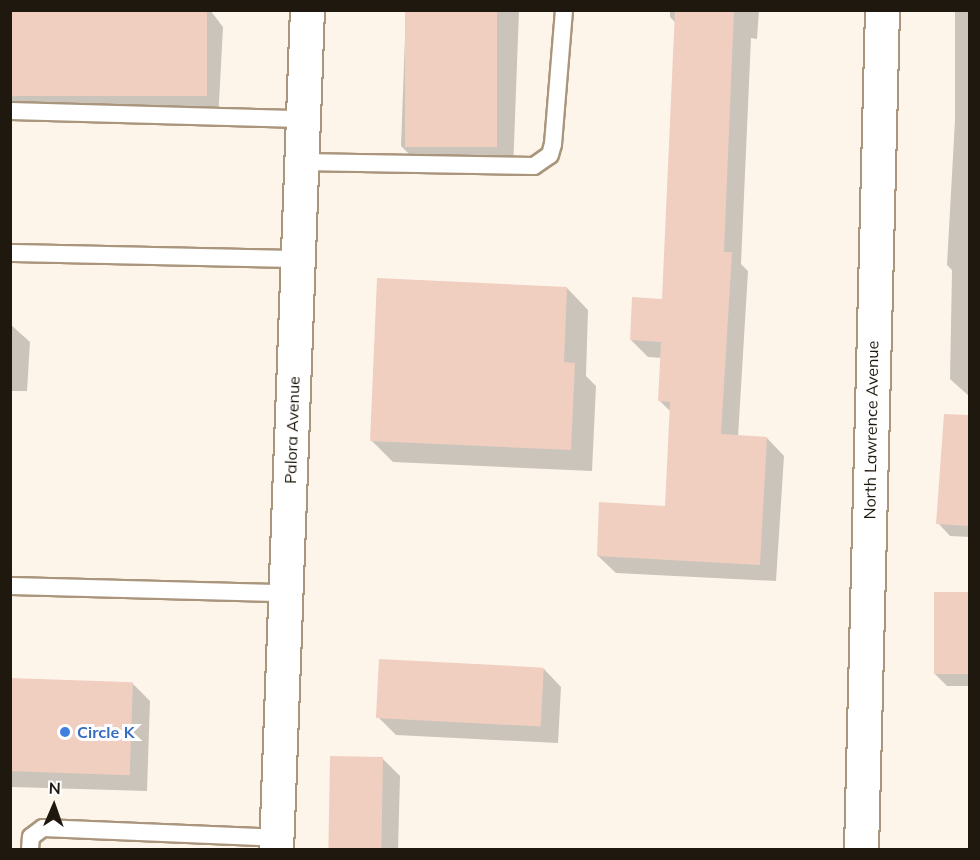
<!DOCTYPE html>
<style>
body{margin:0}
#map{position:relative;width:980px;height:860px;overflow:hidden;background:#fef5ea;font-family:Mulish,sans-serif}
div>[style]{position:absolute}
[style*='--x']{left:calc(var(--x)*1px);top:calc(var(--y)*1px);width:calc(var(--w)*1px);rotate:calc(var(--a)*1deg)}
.shadow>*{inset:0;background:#0003}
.building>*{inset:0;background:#f0cfc1;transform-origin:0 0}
.roads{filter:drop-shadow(2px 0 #aa957d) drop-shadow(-2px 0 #aa957d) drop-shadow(0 2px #aa957d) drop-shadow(0 -2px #aa957d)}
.service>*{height:16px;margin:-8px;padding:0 8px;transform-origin:8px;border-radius:8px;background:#fff}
.minor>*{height:33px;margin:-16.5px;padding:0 16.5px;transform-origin:16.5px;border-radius:16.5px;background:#fff}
.dots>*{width:16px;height:16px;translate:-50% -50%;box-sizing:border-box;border:3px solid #fff;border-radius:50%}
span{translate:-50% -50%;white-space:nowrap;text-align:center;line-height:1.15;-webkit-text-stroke:6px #fff;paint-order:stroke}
.street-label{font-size:16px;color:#1f180e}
.shop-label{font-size:16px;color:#366cbe;font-weight:700}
.left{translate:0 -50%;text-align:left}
.frame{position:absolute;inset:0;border:12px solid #1f180e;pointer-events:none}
.north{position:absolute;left:24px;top:776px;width:60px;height:60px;-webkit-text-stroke:4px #fff;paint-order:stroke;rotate:2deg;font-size:16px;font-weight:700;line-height:24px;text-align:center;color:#1f180e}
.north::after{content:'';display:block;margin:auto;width:21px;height:27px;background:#1f180e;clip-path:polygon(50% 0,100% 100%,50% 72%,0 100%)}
</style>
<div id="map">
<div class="shadow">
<div style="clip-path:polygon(10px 10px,210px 10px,223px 27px,218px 121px,10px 109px)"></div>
<div style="clip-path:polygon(406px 10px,519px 10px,513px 171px,423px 168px,401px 146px)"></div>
<div style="clip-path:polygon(670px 10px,759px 10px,757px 39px,751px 38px,741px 264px,748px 271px,738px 437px,767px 438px,784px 456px,776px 581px,616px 573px,598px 556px,666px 507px,671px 412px,660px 401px,662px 358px,648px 357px,631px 340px,664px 301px,676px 23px,670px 17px)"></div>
<div style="clip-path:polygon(955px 10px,970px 10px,970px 397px,950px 379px,952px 270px,947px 265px,955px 120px)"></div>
<div style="clip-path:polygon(567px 288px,588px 310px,586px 376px,596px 386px,592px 471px,393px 462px,372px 441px)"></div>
<div style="clip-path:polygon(10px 324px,30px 342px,27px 391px,10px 391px)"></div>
<div style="clip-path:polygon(943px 449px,970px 450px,970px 537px,950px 536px,938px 523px)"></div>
<div style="clip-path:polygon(935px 593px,970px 594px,970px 686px,947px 686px,935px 674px)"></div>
<div style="clip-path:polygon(544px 669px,561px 687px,558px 743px,396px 735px,378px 717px)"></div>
<div style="clip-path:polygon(10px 680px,132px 683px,150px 701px,147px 791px,12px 787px)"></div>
<div style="clip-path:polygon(332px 757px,382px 758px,400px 776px,398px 850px,330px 850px)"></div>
</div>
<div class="building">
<div style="left:10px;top:10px;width:197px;height:86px"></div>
<div style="left:405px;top:10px;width:92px;height:137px"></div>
<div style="clip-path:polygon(675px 10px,734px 10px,724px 252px,732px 252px,721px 434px,767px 437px,760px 565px,597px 556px,599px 502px,665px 506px,670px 402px,658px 401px,661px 342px,630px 340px,632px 297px,662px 299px)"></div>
<div style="clip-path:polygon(377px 278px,567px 287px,564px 362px,575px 363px,571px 450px,370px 441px)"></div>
<div style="clip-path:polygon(944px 414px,969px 415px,969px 526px,936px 524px)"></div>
<div style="left:934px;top:592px;width:35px;height:82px"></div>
<div style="left:379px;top:659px;width:165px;height:59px;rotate:3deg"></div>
<div style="left:10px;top:678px;width:123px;height:93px;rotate:2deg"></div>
<div style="left:330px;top:756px;width:53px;height:93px;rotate:1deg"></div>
</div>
<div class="roads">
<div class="service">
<div style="--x:10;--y:111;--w:292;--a:1.6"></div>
<div style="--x:301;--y:162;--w:233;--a:1"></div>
<div style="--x:534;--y:166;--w:19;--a:-35"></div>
<div style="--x:550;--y:155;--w:11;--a:-75"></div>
<div style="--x:553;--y:144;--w:134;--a:-85.3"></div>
<div style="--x:10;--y:253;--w:287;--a:1.2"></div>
<div style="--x:10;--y:586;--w:276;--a:1.5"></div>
<div style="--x:30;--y:850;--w:13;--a:-86"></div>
<div style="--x:31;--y:837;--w:15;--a:-37"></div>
<div style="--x:43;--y:828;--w:234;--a:2.4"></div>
</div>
<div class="minor">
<div style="--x:276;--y:850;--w:841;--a:-87.89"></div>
<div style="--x:861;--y:850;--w:840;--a:-88.57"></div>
</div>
</div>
<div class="dots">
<div style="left:65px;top:732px;background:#3f7fe0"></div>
</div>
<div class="street-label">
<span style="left:292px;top:430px;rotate:-88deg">Palora Avenue</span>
<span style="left:871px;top:430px;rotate:-89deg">North Lawrence Avenue</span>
</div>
<div class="shop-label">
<span class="left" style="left:77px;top:732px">Circle K</span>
</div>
<div class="frame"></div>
<div class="north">N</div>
</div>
